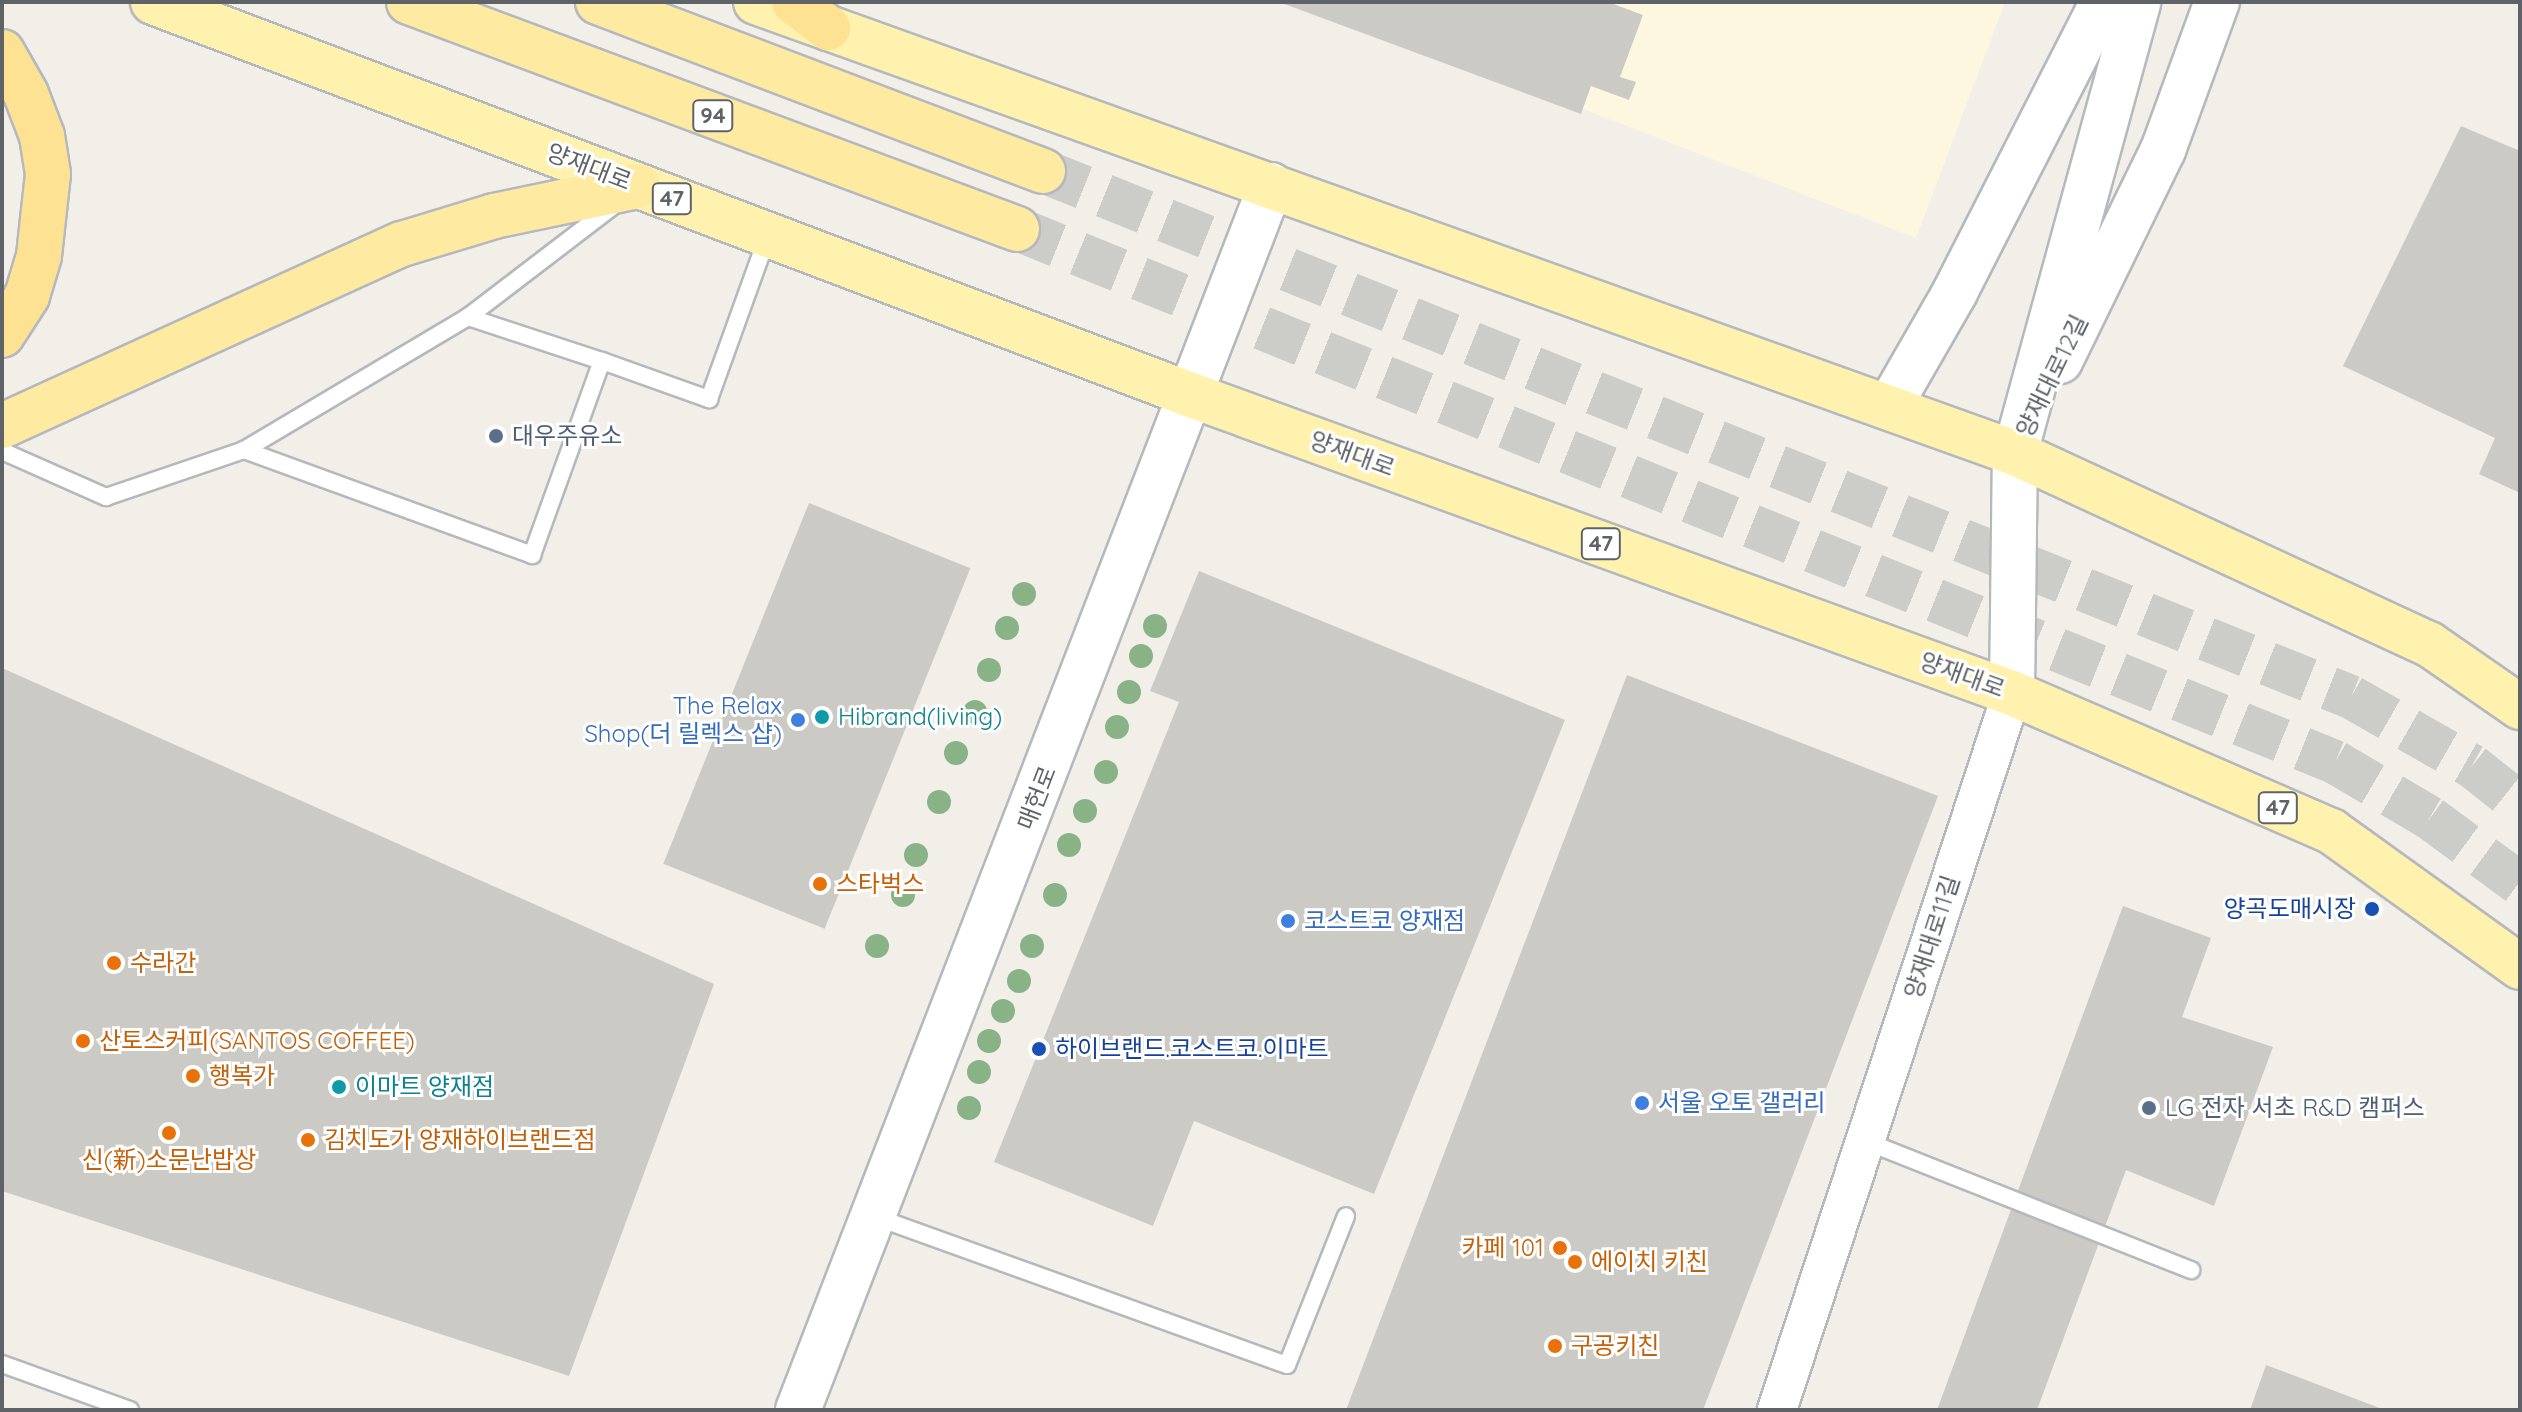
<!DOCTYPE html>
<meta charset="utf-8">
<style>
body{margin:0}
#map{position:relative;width:2522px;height:1412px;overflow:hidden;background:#f1efe8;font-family:Quicksand,"Noto Sans KR",sans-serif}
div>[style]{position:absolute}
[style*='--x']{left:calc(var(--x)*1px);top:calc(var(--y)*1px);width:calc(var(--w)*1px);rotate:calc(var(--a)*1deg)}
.commercial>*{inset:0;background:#fef7e0}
.building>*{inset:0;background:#cccac5;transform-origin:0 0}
.trunk-tunnel>*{height:44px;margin-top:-22px;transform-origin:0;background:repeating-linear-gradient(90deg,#ccccc8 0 44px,transparent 0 66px)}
.roads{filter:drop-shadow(2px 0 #b5b8bc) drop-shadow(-2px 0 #b5b8bc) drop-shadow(0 2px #b5b8bc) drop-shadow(0 -2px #b5b8bc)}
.service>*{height:16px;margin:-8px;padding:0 8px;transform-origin:8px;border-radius:8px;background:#fff}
.tertiary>*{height:38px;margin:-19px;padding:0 19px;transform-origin:19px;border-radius:19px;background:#fff}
.secondary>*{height:44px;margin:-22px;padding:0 22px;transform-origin:22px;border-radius:22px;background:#fff}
.primary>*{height:44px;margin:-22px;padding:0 22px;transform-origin:22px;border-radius:22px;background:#fff2af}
.trunk>*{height:44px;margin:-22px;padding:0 22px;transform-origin:22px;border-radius:22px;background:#feeaa1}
.motorway>*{height:44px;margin:-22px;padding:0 22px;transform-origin:22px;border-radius:22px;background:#fde293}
.trees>*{width:24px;height:24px;margin:-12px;border-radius:50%;background:#89b387}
.dots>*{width:22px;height:22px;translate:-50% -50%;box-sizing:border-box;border:4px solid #fff;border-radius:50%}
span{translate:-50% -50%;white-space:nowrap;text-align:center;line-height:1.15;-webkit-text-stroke:6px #fff;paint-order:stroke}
.shield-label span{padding:2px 6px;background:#fff;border:2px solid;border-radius:6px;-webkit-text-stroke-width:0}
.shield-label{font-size:22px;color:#5f6368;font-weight:700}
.street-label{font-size:24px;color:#5f6368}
.service-label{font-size:24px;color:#4e5e75}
.left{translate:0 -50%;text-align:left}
.shop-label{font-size:24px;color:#366cbe}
.right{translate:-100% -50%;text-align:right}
.culture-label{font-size:24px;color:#0d838f}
.food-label{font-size:24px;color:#c56008}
.transit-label{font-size:24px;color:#164399}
.frame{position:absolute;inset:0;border:4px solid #5f6368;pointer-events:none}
</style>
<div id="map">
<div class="commercial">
<div style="clip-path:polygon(1307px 2px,2005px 2px,1916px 238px)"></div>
</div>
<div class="building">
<div style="clip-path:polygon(1279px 2px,1608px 2px,1643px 15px,1620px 77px,1636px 82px,1629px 100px,1591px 86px,1581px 114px)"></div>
<div style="clip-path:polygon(2461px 126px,2520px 151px,2520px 493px,2479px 474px,2495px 438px,2343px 366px)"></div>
<div style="left:809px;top:503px;width:174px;height:389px;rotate:22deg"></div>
<div style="clip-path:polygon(1199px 571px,1565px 720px,1374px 1194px,1194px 1121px,1153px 1226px,994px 1162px,1179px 702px,1150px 691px)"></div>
<div style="clip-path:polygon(2px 668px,714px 984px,569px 1376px,2px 1191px)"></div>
<div style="clip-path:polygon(1627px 675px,1938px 796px,1703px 1410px,1346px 1410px)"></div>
<div style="clip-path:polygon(2123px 906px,2211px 938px,2182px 1017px,2273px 1047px,2214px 1206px,2126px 1170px,2037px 1410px,1937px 1410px)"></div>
<div style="clip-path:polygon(2266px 1365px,2385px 1410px,2250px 1410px)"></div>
</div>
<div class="trunk-tunnel">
<div style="--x:1043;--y:171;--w:1410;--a:21.91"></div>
<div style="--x:2351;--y:697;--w:139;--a:29.7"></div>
<div style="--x:2472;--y:766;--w:61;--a:38.4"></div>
<div style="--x:1017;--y:229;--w:1422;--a:22.02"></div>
<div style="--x:2335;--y:762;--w:110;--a:30.5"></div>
<div style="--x:2430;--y:818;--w:112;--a:36.3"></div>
</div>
<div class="roads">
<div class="service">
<div style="--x:468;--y:317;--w:141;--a:18.2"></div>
<div style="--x:244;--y:450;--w:307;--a:20"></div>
<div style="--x:532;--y:555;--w:206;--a:-70.2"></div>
<div style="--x:602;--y:361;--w:114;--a:19.6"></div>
<div style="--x:709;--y:399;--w:174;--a:-70.2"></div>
<div style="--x:2;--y:451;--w:114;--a:23.9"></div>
<div style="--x:106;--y:497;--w:146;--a:-18.8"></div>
<div style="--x:244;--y:450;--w:261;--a:-30.7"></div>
<div style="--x:468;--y:317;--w:186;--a:-37.4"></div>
<div style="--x:1865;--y:1141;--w:351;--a:21.6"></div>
<div style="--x:873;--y:1216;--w:440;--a:19.8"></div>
<div style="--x:1287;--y:1365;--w:160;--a:-68.4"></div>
<div style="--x:2;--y:1364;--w:136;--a:19.8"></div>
</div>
<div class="tertiary">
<div style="--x:1777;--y:1410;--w:755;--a:-71.85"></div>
</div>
<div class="secondary">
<div style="--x:2060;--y:361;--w:235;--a:-64"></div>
<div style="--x:2163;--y:150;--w:158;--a:-70"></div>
<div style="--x:1889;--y:407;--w:133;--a:-60.1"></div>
<div style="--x:1955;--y:292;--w:326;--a:-63"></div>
<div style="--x:2012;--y:693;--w:240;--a:-89.3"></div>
<div style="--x:2015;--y:453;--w:467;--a:-74.7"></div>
<div style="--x:798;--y:1410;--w:1313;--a:-68.89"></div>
</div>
<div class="primary">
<div style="--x:153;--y:2;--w:1110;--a:20.74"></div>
<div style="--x:1191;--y:395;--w:873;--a:19.95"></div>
<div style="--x:2012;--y:693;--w:348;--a:23.4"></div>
<div style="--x:2331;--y:831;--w:233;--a:35.7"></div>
<div style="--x:756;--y:2;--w:1337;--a:19.71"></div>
<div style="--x:2015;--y:453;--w:456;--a:24.8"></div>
<div style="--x:2429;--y:644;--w:111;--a:34.7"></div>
</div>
<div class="trunk">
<div style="--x:409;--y:2;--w:649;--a:20.47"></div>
<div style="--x:598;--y:2;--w:476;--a:20.8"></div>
<div style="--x:2;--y:426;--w:439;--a:-24.5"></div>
<div style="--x:402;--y:244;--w:96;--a:-16.9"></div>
<div style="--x:494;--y:216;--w:147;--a:-11.8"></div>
</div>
<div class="motorway">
<div style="--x:794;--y:2;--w:43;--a:37.4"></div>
<div style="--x:2;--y:52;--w:48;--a:60.3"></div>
<div style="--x:26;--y:94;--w:45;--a:69.1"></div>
<div style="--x:42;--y:136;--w:38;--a:81"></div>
<div style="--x:48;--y:174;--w:82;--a:96.3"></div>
<div style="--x:39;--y:256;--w:42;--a:106.7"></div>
<div style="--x:27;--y:296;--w:46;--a:122.7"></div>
</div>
</div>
<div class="trees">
<div style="left:1024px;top:594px"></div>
<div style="left:1155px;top:626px"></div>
<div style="left:1007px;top:628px"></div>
<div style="left:1141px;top:656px"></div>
<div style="left:989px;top:670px"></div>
<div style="left:1129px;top:692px"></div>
<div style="left:975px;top:712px"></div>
<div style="left:1117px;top:727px"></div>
<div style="left:956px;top:753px"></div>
<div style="left:1106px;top:772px"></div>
<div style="left:939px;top:802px"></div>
<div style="left:1085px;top:811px"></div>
<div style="left:1069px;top:845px"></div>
<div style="left:916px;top:855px"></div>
<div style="left:903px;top:895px"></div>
<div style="left:1055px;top:895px"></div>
<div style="left:877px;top:946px"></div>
<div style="left:1032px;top:946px"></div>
<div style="left:1019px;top:981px"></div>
<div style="left:1003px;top:1011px"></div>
<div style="left:989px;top:1041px"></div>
<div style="left:979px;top:1072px"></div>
<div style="left:969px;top:1108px"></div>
</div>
<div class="dots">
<div style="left:496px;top:436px;background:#5c6f8a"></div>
<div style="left:822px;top:717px;background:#0f9aa8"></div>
<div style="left:798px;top:720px;background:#3f7fe0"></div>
<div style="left:820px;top:884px;background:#e8710a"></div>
<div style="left:2372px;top:909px;background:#1a4fb4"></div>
<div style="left:1288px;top:921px;background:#3f7fe0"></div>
<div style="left:114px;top:963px;background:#e8710a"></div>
<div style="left:83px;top:1041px;background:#e8710a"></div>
<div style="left:1039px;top:1049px;background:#1a4fb4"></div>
<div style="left:193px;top:1076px;background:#e8710a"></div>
<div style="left:339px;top:1087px;background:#0f9aa8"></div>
<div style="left:1642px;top:1103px;background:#3f7fe0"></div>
<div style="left:2149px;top:1108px;background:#5c6f8a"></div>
<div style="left:169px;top:1133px;background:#e8710a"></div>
<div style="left:308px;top:1140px;background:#e8710a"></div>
<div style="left:1560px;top:1248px;background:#e8710a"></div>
<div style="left:1575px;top:1262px;background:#e8710a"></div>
<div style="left:1555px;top:1346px;background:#e8710a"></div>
</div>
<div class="shield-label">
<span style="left:713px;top:116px">94</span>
<span style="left:672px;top:199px">47</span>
<span style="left:1601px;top:544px">47</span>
<span style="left:2278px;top:808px">47</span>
</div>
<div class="street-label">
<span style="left:589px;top:167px;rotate:21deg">양재대로</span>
<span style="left:2052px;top:376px;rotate:-64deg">양재대로12길</span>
<span style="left:1352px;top:454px;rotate:20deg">양재대로</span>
<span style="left:1962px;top:675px;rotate:20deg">양재대로</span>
<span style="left:1037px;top:798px;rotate:-69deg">매헌로</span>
<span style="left:1932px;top:937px;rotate:-72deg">양재대로11길</span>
</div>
<div class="service-label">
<span class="left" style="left:512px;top:436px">대우주유소</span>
<span class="left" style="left:2165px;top:1108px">LG 전자 서초 R&amp;D 캠퍼스</span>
</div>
<div class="shop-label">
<span class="right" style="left:782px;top:720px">The Relax<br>Shop(더 릴렉스 샵)</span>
<span class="left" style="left:1304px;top:921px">코스트코 양재점</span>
<span class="left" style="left:1658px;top:1103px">서울 오토 갤러리</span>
</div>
<div class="culture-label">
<span class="left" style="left:838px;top:717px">Hibrand(living)</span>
<span class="left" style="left:355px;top:1087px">이마트 양재점</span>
</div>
<div class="food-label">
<span class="left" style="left:836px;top:884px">스타벅스</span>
<span class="left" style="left:130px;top:963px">수라간</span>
<span class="left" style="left:99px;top:1041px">산토스커피(SANTOS COFFEE)</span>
<span class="left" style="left:209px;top:1076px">행복가</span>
<span class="left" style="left:324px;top:1140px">김치도가 양재하이브랜드점</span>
<span style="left:169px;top:1160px">신(新)소문난밥상</span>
<span class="right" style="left:1544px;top:1248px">카페 101</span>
<span class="left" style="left:1591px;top:1262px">에이치 키친</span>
<span class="left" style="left:1571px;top:1346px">구공키친</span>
</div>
<div class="transit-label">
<span class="right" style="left:2356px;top:909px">양곡도매시장</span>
<span class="left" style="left:1055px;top:1049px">하이브랜드.코스트코.이마트</span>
</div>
<div class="frame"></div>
</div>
